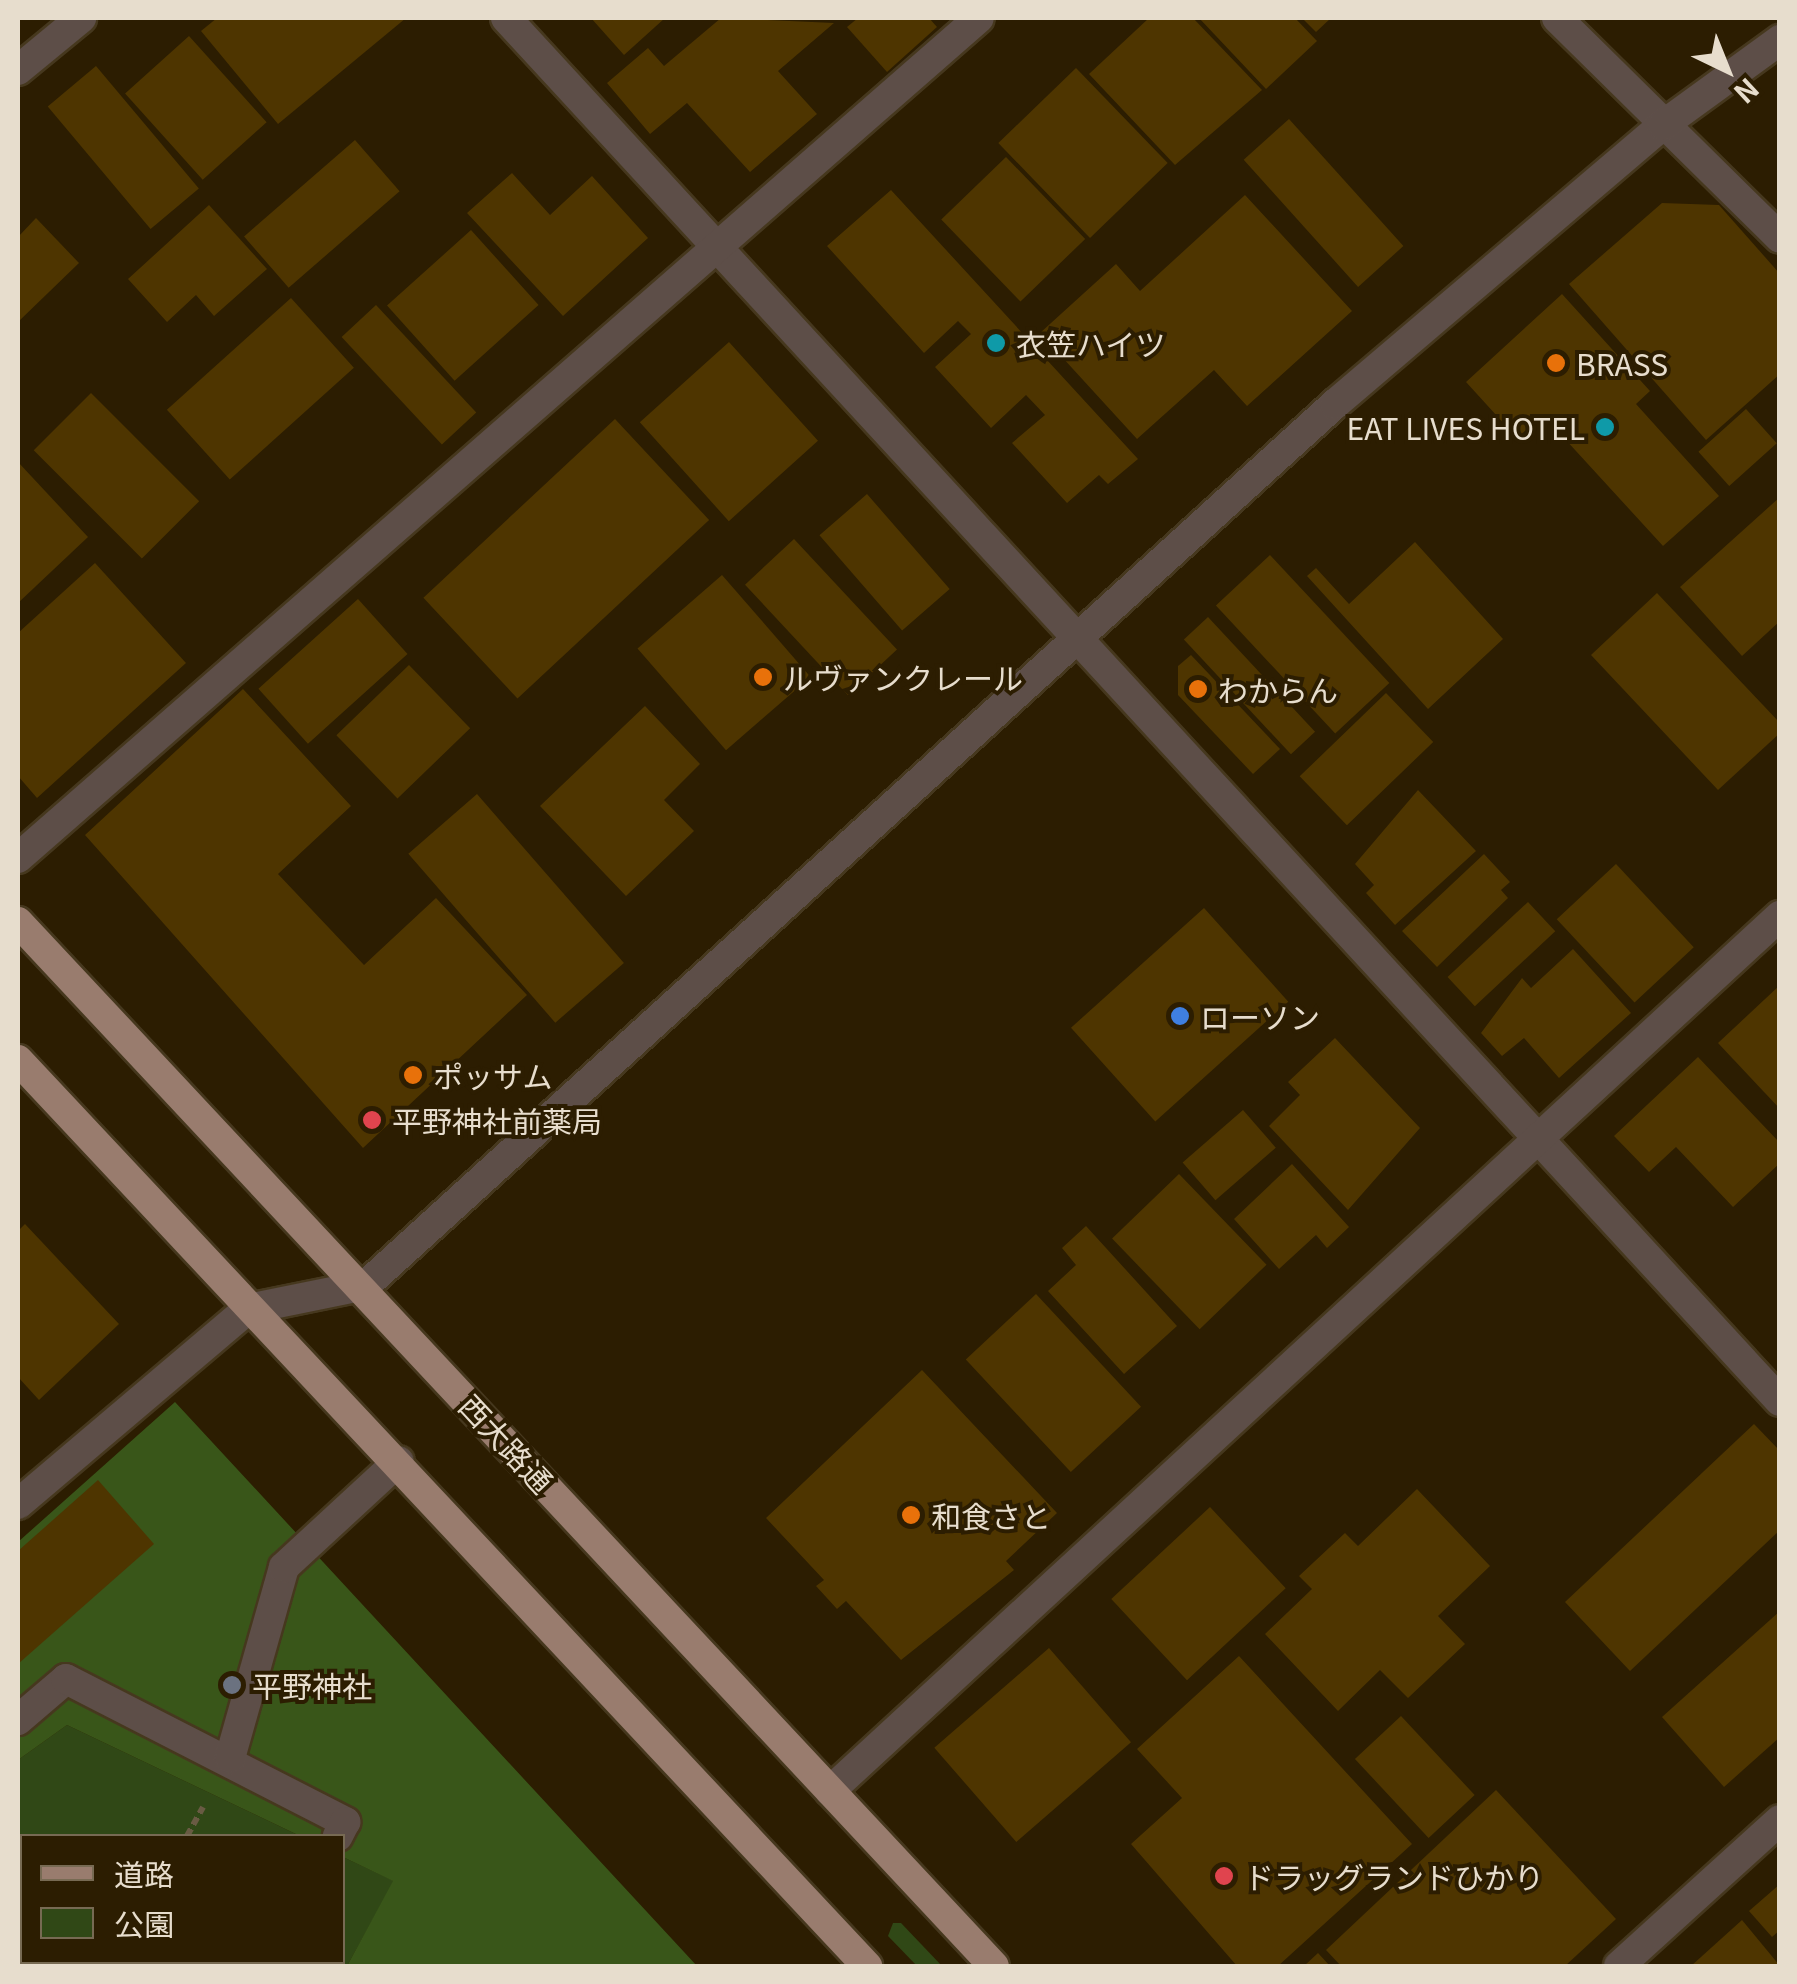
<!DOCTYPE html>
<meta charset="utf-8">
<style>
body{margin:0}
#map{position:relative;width:1797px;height:1984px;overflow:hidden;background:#2c1d01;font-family:Georgia,"Noto Sans JP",serif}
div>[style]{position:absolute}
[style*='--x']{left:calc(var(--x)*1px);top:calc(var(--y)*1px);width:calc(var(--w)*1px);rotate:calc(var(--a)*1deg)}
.green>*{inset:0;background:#304816}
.forest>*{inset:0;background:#395619}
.building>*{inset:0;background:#4e3500;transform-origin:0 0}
.path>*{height:6px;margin-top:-3px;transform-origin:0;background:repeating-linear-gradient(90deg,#695b43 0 8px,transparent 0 13px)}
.roads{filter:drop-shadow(2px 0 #46381e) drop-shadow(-2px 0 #46381e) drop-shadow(0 2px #46381e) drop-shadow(0 -2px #46381e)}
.minor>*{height:30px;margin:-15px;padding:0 15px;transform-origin:15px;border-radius:15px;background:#5d4e48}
.major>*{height:30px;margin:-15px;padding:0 15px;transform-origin:15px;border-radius:15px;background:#997c6e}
.dots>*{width:28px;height:28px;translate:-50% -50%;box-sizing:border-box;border:5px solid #2c1d01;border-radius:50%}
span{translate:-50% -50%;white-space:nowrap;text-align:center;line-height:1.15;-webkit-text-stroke:8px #2c1d01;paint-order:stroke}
.poi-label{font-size:30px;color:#e7ddcd}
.left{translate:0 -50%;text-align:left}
.right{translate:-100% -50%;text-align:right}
.street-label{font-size:30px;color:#e7ddcd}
.frame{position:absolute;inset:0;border:20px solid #e7ddcd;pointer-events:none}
.legend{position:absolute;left:20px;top:1834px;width:325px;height:130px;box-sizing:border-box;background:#2c1d01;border:2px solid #776a53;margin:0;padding:12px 18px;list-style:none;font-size:30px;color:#e7ddcd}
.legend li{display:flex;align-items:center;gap:20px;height:50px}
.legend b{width:50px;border:2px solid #776a53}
.north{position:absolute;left:1677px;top:20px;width:100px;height:100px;-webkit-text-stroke:8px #2c1d01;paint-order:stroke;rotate:137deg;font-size:28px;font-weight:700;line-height:40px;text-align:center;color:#e7ddcd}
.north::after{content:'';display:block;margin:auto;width:35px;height:45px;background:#e7ddcd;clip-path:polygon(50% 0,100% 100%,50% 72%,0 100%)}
</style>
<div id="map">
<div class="green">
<div style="clip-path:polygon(67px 1725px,300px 1836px,22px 1836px,22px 1962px,342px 1962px,343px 1857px,394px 1881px,347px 1966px,18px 1966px,18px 1760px)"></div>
<div style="clip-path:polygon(893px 1923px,901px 1923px,942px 1966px,917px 1966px,888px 1936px)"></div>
</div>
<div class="forest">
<div style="clip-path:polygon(175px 1402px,697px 1966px,347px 1966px,393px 1881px,343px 1857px,342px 1836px,300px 1836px,67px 1725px,18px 1760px,18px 1542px)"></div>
</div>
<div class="building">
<div style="clip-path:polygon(217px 18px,406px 18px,278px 124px,201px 31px)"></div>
<div style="clip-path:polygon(591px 18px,665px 18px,624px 55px)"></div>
<div style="clip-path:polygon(721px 18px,834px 23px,778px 71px,817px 114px,750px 172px,687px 103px,650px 134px,607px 83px,648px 48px,664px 66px)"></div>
<div style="clip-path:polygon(858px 18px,929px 18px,937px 27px,887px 72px,847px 27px)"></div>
<div style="clip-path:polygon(1149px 18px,1193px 18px,1262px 90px,1175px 165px,1089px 74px)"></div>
<div style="clip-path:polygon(1199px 18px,1295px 18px,1317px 41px,1266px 89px)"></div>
<div style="clip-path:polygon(1302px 18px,1331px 18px,1316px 32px)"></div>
<div style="left:189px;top:36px;width:116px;height:86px;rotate:48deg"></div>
<div style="left:96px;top:66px;width:160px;height:63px;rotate:50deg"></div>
<div style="left:1076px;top:68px;width:132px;height:108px;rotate:46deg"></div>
<div style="left:1289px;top:119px;width:171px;height:61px;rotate:48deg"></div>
<div style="left:355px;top:140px;width:68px;height:147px;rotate:49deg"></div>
<div style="left:1006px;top:157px;width:114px;height:90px;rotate:46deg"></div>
<div style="clip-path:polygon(512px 173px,550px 215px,592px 176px,648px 238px,563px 316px,467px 213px)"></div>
<div style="clip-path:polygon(891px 190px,1138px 459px,1108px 484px,1099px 475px,1067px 503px,1012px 443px,1045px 415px,1026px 395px,991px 428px,935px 367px,971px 334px,958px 321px,924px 353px,827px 246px)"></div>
<div style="clip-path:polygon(1245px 195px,1352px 311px,1247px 406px,1214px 370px,1137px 439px,1040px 333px,1116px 264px,1140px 291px)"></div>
<div style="clip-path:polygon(1662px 203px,1719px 205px,1780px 274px,1780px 374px,1706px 440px,1569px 284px)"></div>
<div style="clip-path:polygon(209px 205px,267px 269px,214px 316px,196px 295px,167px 322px,128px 279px)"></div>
<div style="clip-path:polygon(36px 218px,79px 263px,18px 322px,18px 237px)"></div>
<div style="left:471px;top:230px;width:101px;height:113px;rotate:48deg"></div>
<div style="clip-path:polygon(1562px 294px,1650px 391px,1636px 404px,1719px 496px,1663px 546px,1543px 415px,1517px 438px,1466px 382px)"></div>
<div style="left:291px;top:298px;width:94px;height:167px;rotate:48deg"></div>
<div style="left:376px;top:305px;width:147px;height:47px;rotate:47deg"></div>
<div style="left:729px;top:342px;width:133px;height:120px;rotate:48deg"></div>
<div style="left:91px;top:393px;width:153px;height:81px;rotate:45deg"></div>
<div style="left:1746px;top:409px;width:46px;height:64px;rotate:48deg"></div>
<div style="left:615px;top:419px;width:138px;height:262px;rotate:47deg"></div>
<div style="clip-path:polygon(18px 462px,88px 537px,18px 603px)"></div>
<div style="left:867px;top:494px;width:126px;height:63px;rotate:49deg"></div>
<div style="clip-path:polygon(1780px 497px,1780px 621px,1742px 656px,1680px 587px)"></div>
<div style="left:794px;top:539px;width:151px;height:67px;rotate:47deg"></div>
<div style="clip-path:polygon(1415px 542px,1503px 639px,1428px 709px,1307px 576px,1316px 568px,1349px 604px)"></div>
<div style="left:1270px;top:555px;width:175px;height:74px;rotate:47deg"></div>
<div style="clip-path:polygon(95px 563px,186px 663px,37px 798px,18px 776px,18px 633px)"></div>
<div style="left:722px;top:575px;width:135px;height:112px;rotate:49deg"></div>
<div style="clip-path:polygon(1657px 593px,1780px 723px,1780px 733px,1718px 790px,1591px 655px)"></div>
<div style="left:358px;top:599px;width:74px;height:134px;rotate:48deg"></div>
<div style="left:1208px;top:617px;width:157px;height:33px;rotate:47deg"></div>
<div style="clip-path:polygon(1191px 655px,1280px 749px,1253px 774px,1178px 695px,1178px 666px)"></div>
<div style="left:409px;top:665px;width:88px;height:101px;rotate:46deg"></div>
<div style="clip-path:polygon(243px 689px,351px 806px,278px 874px,364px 965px,436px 898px,527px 995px,363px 1148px,85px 835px)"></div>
<div style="left:1386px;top:693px;width:68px;height:120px;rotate:46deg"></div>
<div style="clip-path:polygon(645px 706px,700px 764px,664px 800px,694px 831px,626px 896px,540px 806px)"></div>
<div style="clip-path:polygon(1418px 790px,1476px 851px,1395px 925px,1366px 893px,1374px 885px,1355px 864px)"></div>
<div style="left:477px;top:794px;width:224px;height:91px;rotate:49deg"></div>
<div style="clip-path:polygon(1484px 854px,1510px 882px,1501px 890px,1508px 898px,1437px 967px,1402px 931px)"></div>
<div style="left:1616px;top:864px;width:114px;height:81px;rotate:47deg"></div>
<div style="left:1528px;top:902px;width:40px;height:110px;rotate:47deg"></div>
<div style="left:1204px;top:908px;width:126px;height:179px;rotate:48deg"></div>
<div style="clip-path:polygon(1573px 949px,1631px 1013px,1559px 1078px,1524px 1038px,1502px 1056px,1481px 1033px,1522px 978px,1531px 988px)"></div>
<div style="clip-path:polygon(1780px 985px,1780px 1109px,1718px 1043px)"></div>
<div style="clip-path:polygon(1335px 1038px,1420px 1128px,1348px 1210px,1269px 1126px,1300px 1095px,1288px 1082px)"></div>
<div style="clip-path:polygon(1698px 1057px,1780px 1143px,1780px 1163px,1733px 1207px,1676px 1147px,1649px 1172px,1614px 1136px)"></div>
<div style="left:1243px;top:1110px;width:50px;height:80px;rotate:49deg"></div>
<div style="clip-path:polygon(1292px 1164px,1349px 1227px,1327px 1248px,1316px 1235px,1279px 1269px,1234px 1219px)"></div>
<div style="left:1179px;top:1174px;width:126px;height:93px;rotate:46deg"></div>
<div style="clip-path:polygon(25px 1224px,119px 1324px,39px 1400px,18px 1377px,18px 1231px)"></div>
<div style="clip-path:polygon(1086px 1226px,1177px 1326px,1124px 1374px,1048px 1291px,1076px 1265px,1062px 1248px)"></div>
<div style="left:1036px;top:1294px;width:154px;height:96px;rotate:47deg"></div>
<div style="clip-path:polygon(922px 1370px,1057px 1513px,1006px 1561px,1014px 1570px,901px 1660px,846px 1601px,837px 1609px,816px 1586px,824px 1580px,766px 1518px)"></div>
<div style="clip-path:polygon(1754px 1424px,1780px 1451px,1780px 1530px,1630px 1671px,1565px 1602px)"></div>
<div style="clip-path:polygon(98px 1480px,154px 1544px,18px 1664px,18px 1551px)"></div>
<div style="clip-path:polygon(1417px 1489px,1490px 1566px,1438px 1616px,1465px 1644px,1408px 1698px,1380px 1670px,1338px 1711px,1265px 1634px,1312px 1589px,1299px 1576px,1345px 1533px,1358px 1546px)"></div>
<div style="left:1210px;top:1507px;width:111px;height:135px;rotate:47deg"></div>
<div style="clip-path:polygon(1780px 1611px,1780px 1737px,1724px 1787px,1662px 1717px)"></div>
<div style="left:1049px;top:1648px;width:125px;height:152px;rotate:49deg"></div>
<div style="clip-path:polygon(1239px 1656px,1412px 1844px,1278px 1966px,1237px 1966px,1131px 1844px,1182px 1798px,1137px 1749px)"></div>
<div style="left:1401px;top:1716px;width:108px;height:63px;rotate:47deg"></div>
<div style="clip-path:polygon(1496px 1790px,1616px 1919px,1565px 1966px,1341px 1966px,1326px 1950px)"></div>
<div style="clip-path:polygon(1780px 1884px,1780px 1930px,1772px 1937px,1749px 1911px)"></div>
<div style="clip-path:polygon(1742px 1920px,1780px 1966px,1691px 1966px)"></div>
<div style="clip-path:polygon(1318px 1953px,1330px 1966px,1304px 1966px)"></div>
</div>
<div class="path">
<div style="--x:187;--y:1836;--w:33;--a:-61"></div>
<div style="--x:115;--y:1966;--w:4;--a:-63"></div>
</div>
<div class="roads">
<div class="minor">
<div style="--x:506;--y:18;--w:1880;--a:47.35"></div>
<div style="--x:1557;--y:18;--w:313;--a:44.6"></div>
<div style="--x:18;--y:70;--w:82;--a:-39.5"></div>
<div style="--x:18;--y:858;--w:1276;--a:-41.16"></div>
<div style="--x:18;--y:1504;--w:302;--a:-40.3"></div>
<div style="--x:248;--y:1309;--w:120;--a:-11.5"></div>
<div style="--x:366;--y:1285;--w:1310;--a:-42.28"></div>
<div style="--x:1335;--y:404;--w:431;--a:-40.4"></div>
<div style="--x:1663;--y:125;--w:145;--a:-36"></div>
<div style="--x:18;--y:1720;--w:63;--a:-40.5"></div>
<div style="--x:66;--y:1679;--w:314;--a:27.1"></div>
<div style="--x:345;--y:1822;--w:16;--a:117"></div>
<div style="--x:230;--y:1758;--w:198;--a:-74.2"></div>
<div style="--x:284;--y:1567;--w:156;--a:-42.7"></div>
<div style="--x:830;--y:1791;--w:1292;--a:-42.65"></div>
<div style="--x:1619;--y:1966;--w:217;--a:-42.2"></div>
</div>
<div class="major">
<div style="--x:18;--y:922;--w:1429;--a:46.93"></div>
<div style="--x:18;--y:1060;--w:1242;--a:46.86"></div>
</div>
</div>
<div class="dots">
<div style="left:996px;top:343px;background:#0f9aa8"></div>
<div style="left:1556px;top:363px;background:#e8710a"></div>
<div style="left:1605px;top:427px;background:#0f9aa8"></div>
<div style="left:763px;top:677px;background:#e8710a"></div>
<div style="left:1198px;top:689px;background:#e8710a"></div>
<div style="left:1180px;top:1016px;background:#3f7fe0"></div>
<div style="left:413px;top:1075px;background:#e8710a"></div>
<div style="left:372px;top:1120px;background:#e0444e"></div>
<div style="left:911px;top:1515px;background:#e8710a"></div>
<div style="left:232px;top:1685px;background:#6b7280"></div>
<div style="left:1224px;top:1876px;background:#e0444e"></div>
</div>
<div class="poi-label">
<span class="left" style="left:1016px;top:343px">衣笠ハイツ</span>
<span class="left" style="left:1576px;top:363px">BRASS</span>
<span class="right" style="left:1585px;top:427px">EAT LIVES HOTEL</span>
<span class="left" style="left:783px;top:677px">ルヴァンクレール</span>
<span class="left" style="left:1218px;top:689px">わからん</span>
<span class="left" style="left:1200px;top:1016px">ローソン</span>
<span class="left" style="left:433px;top:1075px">ポッサム</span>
<span class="left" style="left:392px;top:1120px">平野神社前薬局</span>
<span class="left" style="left:931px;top:1515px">和食さと</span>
<span class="left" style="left:252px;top:1685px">平野神社</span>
<span class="left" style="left:1244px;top:1876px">ドラッグランドひかり</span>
</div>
<div class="street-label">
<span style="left:507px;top:1443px;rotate:47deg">西大路通</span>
</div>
<div class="frame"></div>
<ul class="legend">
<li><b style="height:12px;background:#997c6e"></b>道路</li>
<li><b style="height:28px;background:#304816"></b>公園</li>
</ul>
<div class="north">N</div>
</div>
